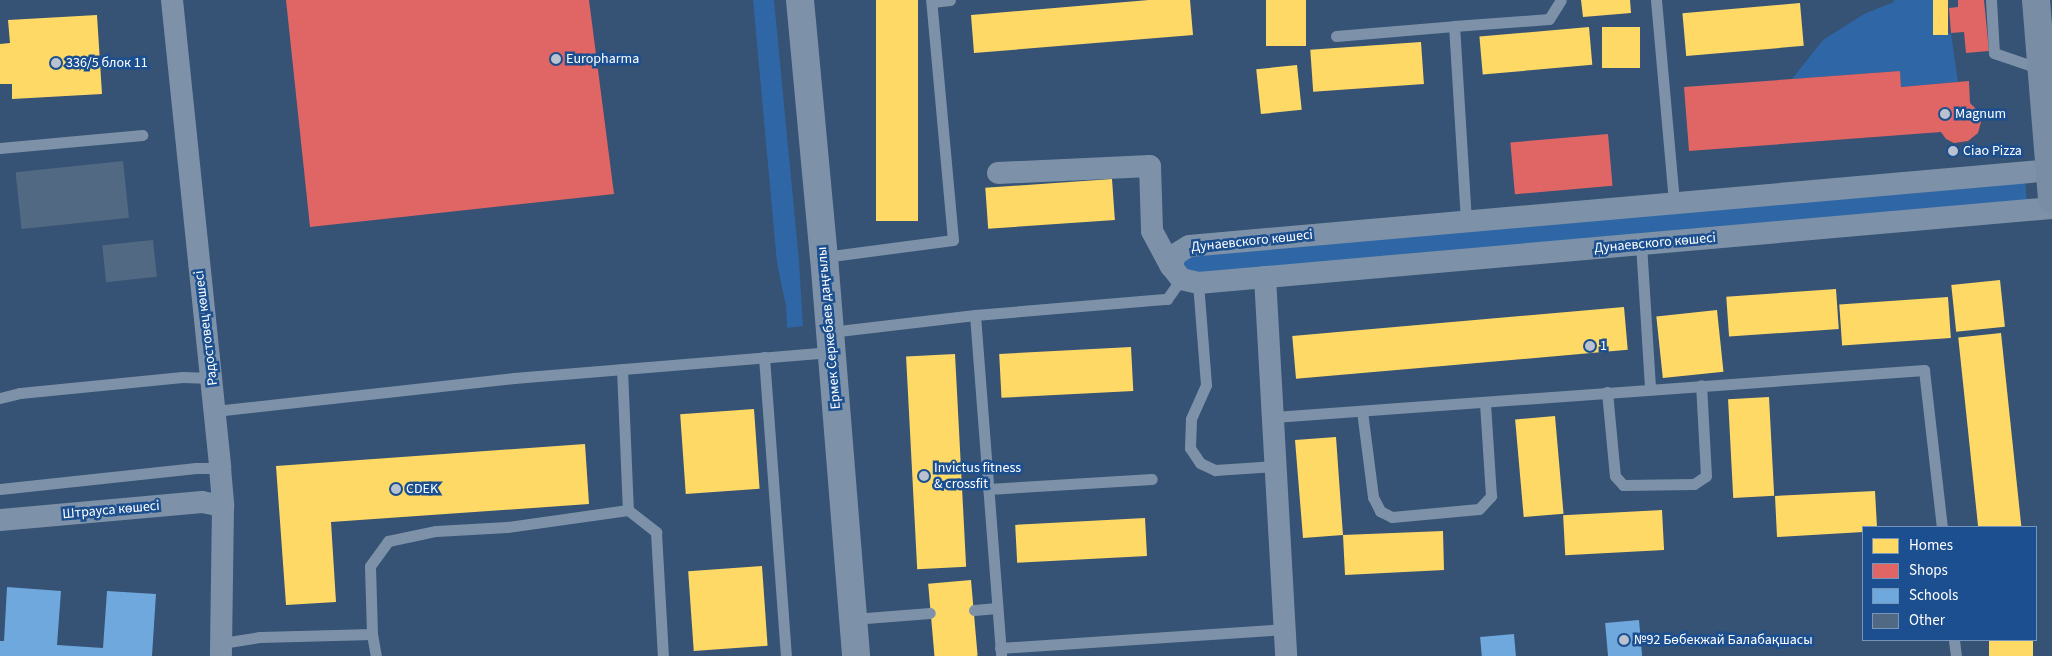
<!DOCTYPE html>
<meta charset="utf-8">
<style>
body{margin:0}
#map{position:relative;width:2052px;height:656px;overflow:hidden;background:#365274;font-family:"Source Sans 3",sans-serif}
div>[style]{position:absolute}
[style*='--x']{left:calc(var(--x)*1px);top:calc(var(--y)*1px);width:calc(var(--w)*1px);rotate:calc(var(--a)*1deg)}
.green>*{inset:0;background:#2f66a5;transform-origin:0 0}
.homes>*{inset:0;background:#ffd966;transform-origin:0 0}
.shops>*{inset:0;background:#e06666;transform-origin:0 0}
.schools>*{inset:0;background:#6fa8dc;transform-origin:0 0}
.building>*{inset:0;background:#526984;transform-origin:0 0}
.service>*{height:11px;margin:-5.5px;padding:0 5.5px;transform-origin:5.5px;border-radius:5.5px;background:#7d92a8}
.minor>*{height:22px;margin:-11px;padding:0 11px;transform-origin:11px;border-radius:11px;background:#7d92a8}
.tertiary>*{height:28px;margin:-14px;padding:0 14px;transform-origin:14px;border-radius:14px;background:#7d92a8}
.secondary>*{height:28px;margin:-14px;padding:0 14px;transform-origin:14px;border-radius:14px;background:#798da4}
.dots>*{width:14px;height:14px;translate:-50% -50%;box-sizing:border-box;border:2px solid #1b4f8f;border-radius:50%}
span{translate:-50% -50%;white-space:nowrap;text-align:center;line-height:1.15;-webkit-text-stroke:5px #1b4f8f;paint-order:stroke}
.poi-label{font-size:14px;color:#fff}
.left{translate:0 -50%;text-align:left}
.street-label{font-size:14px;color:#fff}
.legend{position:absolute;left:1862px;top:526px;width:175px;height:115px;box-sizing:border-box;background:#1b4f8f;border:1px solid #7695bc;margin:0;padding:6px 9px;list-style:none;font-size:15px;color:#fff}
.legend li{display:flex;align-items:center;gap:10px;height:25px}
.legend b{width:25px;border:1px solid #7695bc}
</style>
<div id="map">
<div class="green">
<div style="clip-path:polygon(753px 0,774px 0,799px 261px,803px 326px,787px 328px,786px 306px,777px 263px)"></div>
<div style="clip-path:polygon(1894px 0,1933px 0,1936px 34px,1951px 33px,1958px 82px,1901px 87px,1900px 71px,1792px 79px,1823px 40px,1864px 14px,1894px 2px)"></div>
<div style="left:2025px;top:179px;width:23px;height:852px;rotate:85deg"></div>
</div>
<div class="homes">
<div style="left:876px;top:0;width:42px;height:221px"></div>
<div style="clip-path:polygon(1149px 0,1190px 0,1193px 35px,974px 53px,971px 15px)"></div>
<div style="left:1266px;top:0;width:40px;height:46px"></div>
<div style="clip-path:polygon(1581px 0,1630px 0,1631px 13px,1583px 17px)"></div>
<div style="left:1933px;top:0;width:15px;height:35px"></div>
<div style="left:1800px;top:3px;width:43px;height:118px;rotate:85deg"></div>
<div style="clip-path:polygon(97px 15px,102px 94px,12px 99px,12px 84px,0 84px,0 44px,10px 43px,8px 20px)"></div>
<div style="left:1589px;top:27px;width:38px;height:110px;rotate:85deg"></div>
<div style="left:1640px;top:27px;width:41px;height:38px;rotate:90deg"></div>
<div style="left:1421px;top:42px;width:42px;height:111px;rotate:86deg"></div>
<div style="left:1297px;top:65px;width:45px;height:41px;rotate:84deg"></div>
<div style="left:1112px;top:179px;width:41px;height:127px;rotate:86deg"></div>
<div style="left:2000px;top:280px;width:47px;height:49px;rotate:84deg"></div>
<div style="left:1836px;top:289px;width:40px;height:110px;rotate:86deg"></div>
<div style="left:1948px;top:297px;width:41px;height:109px;rotate:86deg"></div>
<div style="left:1624px;top:307px;width:43px;height:333px;rotate:85deg"></div>
<div style="left:1717px;top:310px;width:62px;height:61px;rotate:84deg"></div>
<div style="left:2001px;top:333px;width:195px;height:43px;rotate:84deg"></div>
<div style="left:1131px;top:347px;width:44px;height:132px;rotate:87deg"></div>
<div style="left:955px;top:354px;width:213px;height:49px;rotate:87deg"></div>
<div style="left:1769px;top:397px;width:99px;height:41px;rotate:87deg"></div>
<div style="left:754px;top:409px;width:80px;height:74px;rotate:86deg"></div>
<div style="left:1555px;top:416px;width:98px;height:40px;rotate:85deg"></div>
<div style="clip-path:polygon(1336px 437px,1343px 535px,1443px 531px,1444px 570px,1345px 575px,1343px 535px,1303px 538px,1295px 440px)"></div>
<div style="clip-path:polygon(585px 444px,589px 504px,331px 522px,336px 602px,286px 605px,276px 466px)"></div>
<div style="clip-path:polygon(1875px 491px,1877px 527px,1863px 527px,1863px 532px,1777px 537px,1775px 496px)"></div>
<div style="left:1662px;top:510px;width:40px;height:99px;rotate:87deg"></div>
<div style="left:1145px;top:518px;width:38px;height:130px;rotate:87deg"></div>
<div style="left:762px;top:566px;width:80px;height:74px;rotate:86deg"></div>
<div style="left:971px;top:580px;width:76px;height:43px;rotate:85deg"></div>
<div style="left:1989px;top:640px;width:44px;height:16px"></div>
</div>
<div class="shops">
<div style="clip-path:polygon(286px 0,589px 0,614px 194px,310px 227px)"></div>
<div style="clip-path:polygon(1958px 0,1984px 0,1989px 51px,1966px 53px,1964px 32px,1951px 33px,1949px 8px,1958px 7px)"></div>
<div style="clip-path:polygon(1900px 71px,1901px 87px,1969px 81px,1970px 103px,1980px 113px,1981px 122px,1978px 133px,1968px 141px,1954px 143px,1946px 139px,1941px 132px,1689px 151px,1684px 87px)"></div>
<div style="left:1608px;top:134px;width:52px;height:98px;rotate:85deg"></div>
</div>
<div class="schools">
<div style="clip-path:polygon(7px 587px,61px 591px,57px 645px,103px 648px,107px 591px,156px 594px,152px 656px,0 656px,0 641px,4px 641px)"></div>
<div style="left:1639px;top:620px;width:36px;height:34px;rotate:85deg"></div>
<div style="left:1514px;top:634px;width:22px;height:34px;rotate:85deg"></div>
</div>
<div class="building">
<div style="left:123px;top:161px;width:57px;height:108px;rotate:84deg"></div>
<div style="left:153px;top:240px;width:37px;height:51px;rotate:84deg"></div>
</div>
<div class="service">
<div style="--x:1656;--y:0;--w:204;--a:84.9"></div>
<div style="--x:1991;--y:0;--w:53;--a:86.8"></div>
<div style="--x:1994;--y:53;--w:50;--a:18.8"></div>
<div style="--x:932;--y:2;--w:18;--a:-6"></div>
<div style="--x:1336;--y:36;--w:118;--a:-4.8"></div>
<div style="--x:0;--y:148;--w:143;--a:-5.2"></div>
<div style="--x:1466;--y:221;--w:195;--a:-93.5"></div>
<div style="--x:1454;--y:26;--w:95;--a:-4.2"></div>
<div style="--x:1549;--y:19;--w:22;--a:-58"></div>
<div style="--x:1641;--y:244;--w:145;--a:86.4"></div>
<div style="--x:824;--y:257;--w:130;--a:-7.5"></div>
<div style="--x:953;--y:240;--w:241;--a:-95.2"></div>
<div style="--x:1198;--y:283;--w:102;--a:85.5"></div>
<div style="--x:1206;--y:385;--w:37;--a:114"></div>
<div style="--x:1191;--y:419;--w:29;--a:92"></div>
<div style="--x:1190;--y:448;--w:18;--a:56"></div>
<div style="--x:1200;--y:463;--w:17;--a:25"></div>
<div style="--x:1215;--y:470;--w:62;--a:-3.7"></div>
<div style="--x:975;--y:315;--w:342;--a:85.6"></div>
<div style="--x:830;--y:332;--w:146;--a:-6.7"></div>
<div style="--x:975;--y:315;--w:193;--a:-4.8"></div>
<div style="--x:1167;--y:299;--w:24;--a:-55"></div>
<div style="--x:764;--y:357;--w:300;--a:85.8"></div>
<div style="--x:622;--y:369;--w:141;--a:87.6"></div>
<div style="--x:1607;--y:392;--w:84;--a:84.6"></div>
<div style="--x:1615;--y:476;--w:12;--a:48"></div>
<div style="--x:1623;--y:485;--w:71;--a:-0.8"></div>
<div style="--x:1694;--y:484;--w:14;--a:-34"></div>
<div style="--x:1706;--y:476;--w:91;--a:-93.1"></div>
<div style="--x:0;--y:398;--w:21;--a:-14"></div>
<div style="--x:20;--y:393;--w:163;--a:-5.6"></div>
<div style="--x:182;--y:377;--w:30;--a:2"></div>
<div style="--x:215;--y:411;--w:301;--a:-6.3"></div>
<div style="--x:514;--y:378;--w:318;--a:-4.7"></div>
<div style="--x:1362;--y:411;--w:87;--a:82.7"></div>
<div style="--x:1373;--y:497;--w:16;--a:63"></div>
<div style="--x:1380;--y:511;--w:13;--a:27"></div>
<div style="--x:1392;--y:517;--w:87;--a:-5.3"></div>
<div style="--x:1479;--y:509;--w:18;--a:-47"></div>
<div style="--x:1491;--y:496;--w:94;--a:-93.7"></div>
<div style="--x:1274;--y:417;--w:652;--a:-4.14"></div>
<div style="--x:1924;--y:370;--w:158;--a:83.5"></div>
<div style="--x:0;--y:489;--w:197;--a:-6.1"></div>
<div style="--x:196;--y:468;--w:24;--a:0"></div>
<div style="--x:988;--y:489;--w:164;--a:-3.5"></div>
<div style="--x:974;--y:610;--w:23;--a:-5"></div>
<div style="--x:853;--y:619;--w:77;--a:-4.5"></div>
<div style="--x:372;--y:634;--w:22;--a:80"></div>
<div style="--x:1954;--y:640;--w:16;--a:83"></div>
<div style="--x:222;--y:643;--w:38;--a:-9"></div>
<div style="--x:260;--y:637;--w:112;--a:-1.5"></div>
<div style="--x:372;--y:634;--w:68;--a:-91.7"></div>
<div style="--x:370;--y:566;--w:31;--a:-54"></div>
<div style="--x:388;--y:541;--w:49;--a:-11.8"></div>
<div style="--x:436;--y:531;--w:71;--a:-3.2"></div>
<div style="--x:507;--y:527;--w:122;--a:-8"></div>
<div style="--x:628;--y:510;--w:36;--a:38"></div>
<div style="--x:656;--y:532;--w:124;--a:86.8"></div>
<div style="--x:1000;--y:648;--w:286;--a:-3.8"></div>
</div>
<div class="minor">
<div style="--x:172;--y:0;--w:470;--a:84.1"></div>
<div style="--x:220;--y:468;--w:38;--a:85"></div>
<div style="--x:223;--y:506;--w:150;--a:90.8"></div>
<div style="--x:2052;--y:170;--w:866;--a:174.97"></div>
<div style="--x:1189;--y:246;--w:15;--a:148"></div>
<div style="--x:1176;--y:254;--w:13;--a:113"></div>
<div style="--x:1171;--y:266;--w:16;--a:52"></div>
<div style="--x:1181;--y:279;--w:17;--a:13"></div>
<div style="--x:1198;--y:283;--w:857;--a:-5.02"></div>
<div style="--x:998;--y:173;--w:152;--a:-2.6"></div>
<div style="--x:1150;--y:166;--w:65;--a:88.2"></div>
<div style="--x:1152;--y:231;--w:40;--a:62"></div>
<div style="--x:1265;--y:277;--w:380;--a:86.8"></div>
<div style="--x:0;--y:520;--w:203;--a:-5.1"></div>
<div style="--x:202;--y:502;--w:21;--a:11"></div>
</div>
<div class="tertiary">
<div style="--x:800;--y:0;--w:258;--a:84.7"></div>
<div style="--x:824;--y:257;--w:400;--a:85.4"></div>
</div>
<div class="secondary">
<div style="--x:2036;--y:0;--w:200;--a:85.4"></div>
</div>
<div class="dots">
<div style="left:556px;top:59px;background:#b9c2ce"></div>
<div style="left:56px;top:63px;background:#b9c2ce"></div>
<div style="left:1945px;top:114px;background:#b9c2ce"></div>
<div style="left:1953px;top:151px;background:#b9c2ce"></div>
<div style="left:1590px;top:346px;background:#b9c2ce"></div>
<div style="left:924px;top:476px;background:#b9c2ce"></div>
<div style="left:396px;top:489px;background:#b9c2ce"></div>
<div style="left:1624px;top:640px;background:#b9c2ce"></div>
</div>
<div class="poi-label">
<span class="left" style="left:566px;top:59px">Europharma</span>
<span class="left" style="left:66px;top:63px">336/5 блок 11</span>
<span class="left" style="left:1955px;top:114px">Magnum</span>
<span class="left" style="left:1963px;top:151px">Ciao Pizza</span>
<span class="left" style="left:1600px;top:346px">1</span>
<span class="left" style="left:934px;top:476px">Invictus fitness<br>&amp; crossfit</span>
<span class="left" style="left:406px;top:489px">CDEK</span>
<span class="left" style="left:1634px;top:640px">№92 Бөбекжай Балабақшасы</span>
</div>
<div class="street-label">
<span style="left:1252px;top:241px;rotate:-6deg">Дунаевского көшесі</span>
<span style="left:1655px;top:243px;rotate:-5deg">Дунаевского көшесі</span>
<span style="left:206px;top:328px;rotate:-97deg">Радостовец көшесі</span>
<span style="left:829px;top:328px;rotate:-95deg">Ермек Серкебаев даңғылы</span>
<span style="left:111px;top:510px;rotate:-5deg">Штрауса көшесі</span>
</div>
<ul class="legend">
<li><b style="height:14px;background:#ffd966"></b>Homes</li>
<li><b style="height:14px;background:#e06666"></b>Shops</li>
<li><b style="height:14px;background:#6fa8dc"></b>Schools</li>
<li><b style="height:14px;background:#526984"></b>Other</li>
</ul>
</div>
